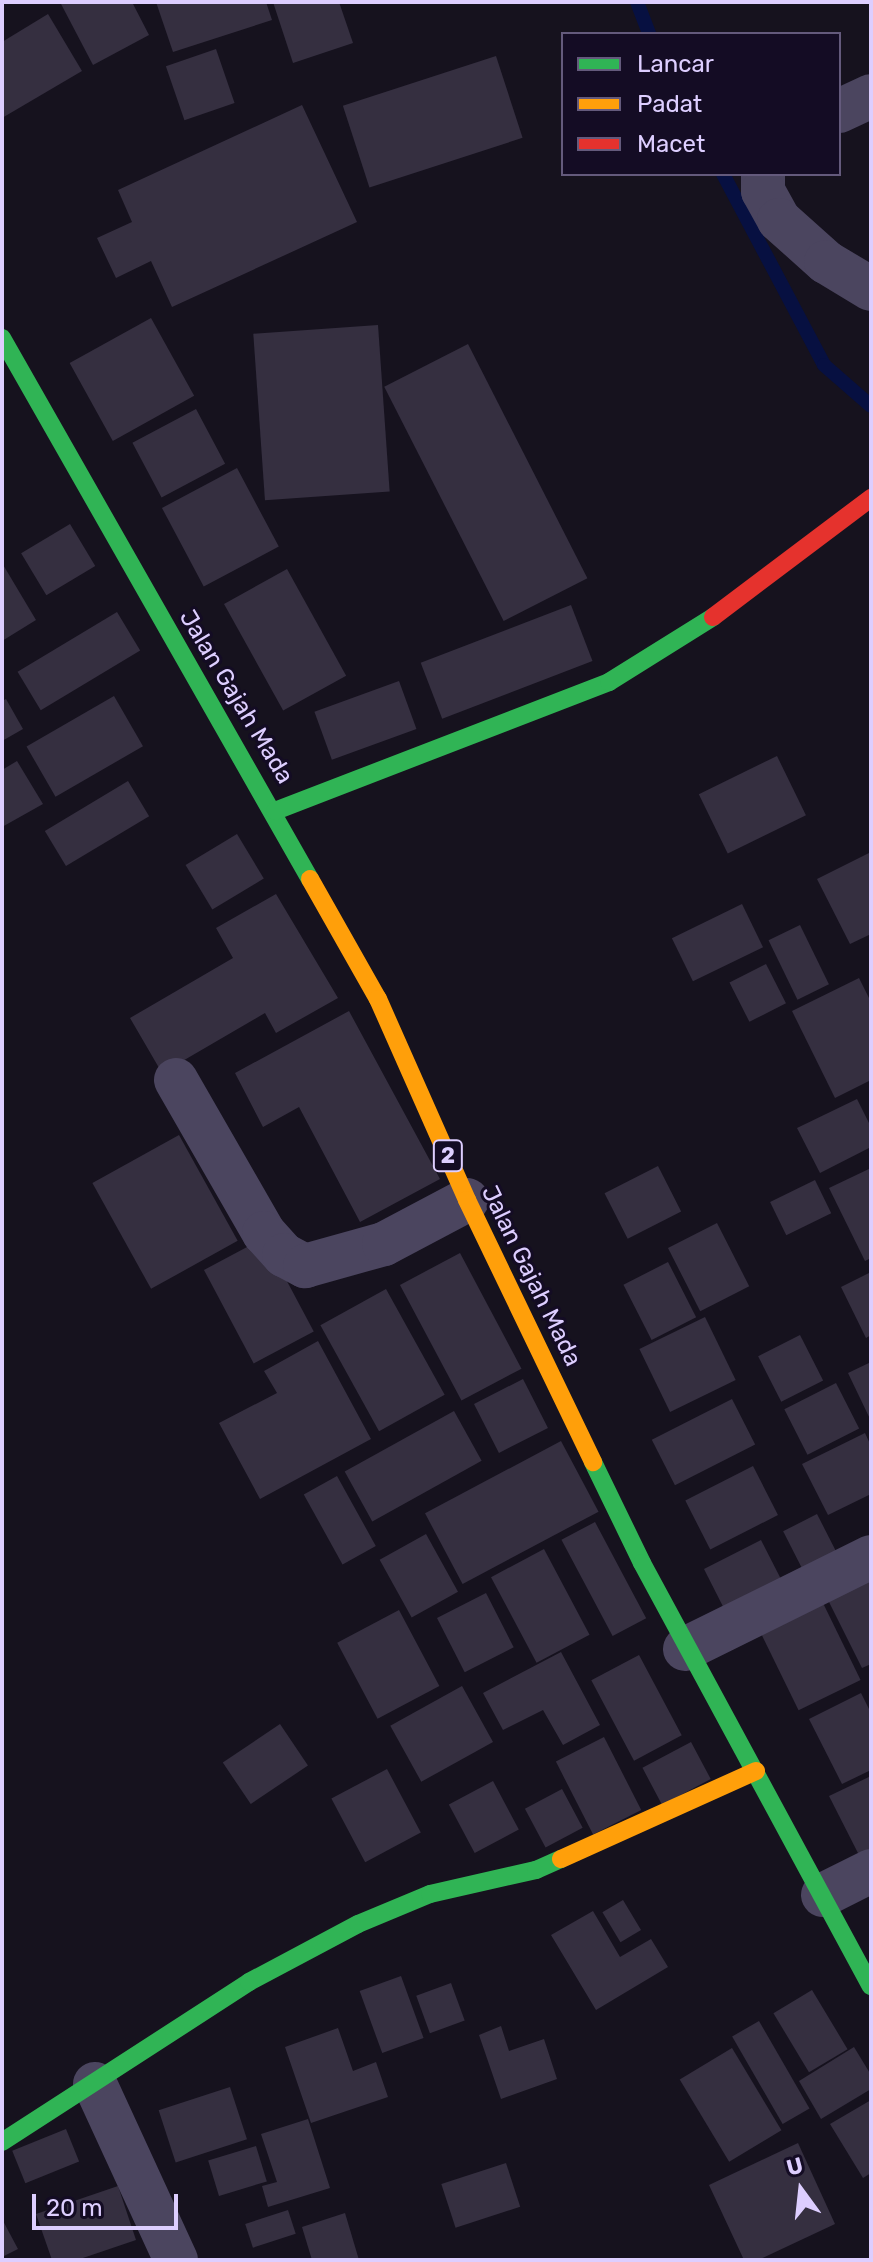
<!DOCTYPE html>
<style>
body{margin:0}
#map{position:relative;width:873px;height:2262px;overflow:hidden;background:#16121e;font-family:Rubik,sans-serif}
div>[style]{position:absolute}
[style*='--x']{left:calc(var(--x)*1px);top:calc(var(--y)*1px);width:calc(var(--w)*1px);rotate:calc(var(--a)*1deg)}
.stream>*{height:14px;margin:-7px;padding:0 7px;transform-origin:7px;border-radius:7px;background:#071041}
.building>*{inset:0;background:#352f40;transform-origin:0 0}
.street>*{height:44px;margin:-22px;padding:0 22px;transform-origin:22px;border-radius:22px;background:#4b455f}
.fast>*{height:18px;margin:-9px;padding:0 9px;transform-origin:9px;border-radius:9px;background:#30b455}
.slow>*{height:18px;margin:-9px;padding:0 9px;transform-origin:9px;border-radius:9px;background:#ff9f0a}
.jam>*{height:18px;margin:-9px;padding:0 9px;transform-origin:9px;border-radius:9px;background:#e5322d}
span{translate:-50% -50%;white-space:nowrap;text-align:center;line-height:1.15;-webkit-text-stroke:6px #140c24;paint-order:stroke}
.shield-label span{padding:2px 6px;background:#140c24;border:2px solid;border-radius:6px;-webkit-text-stroke-width:0}
.shield-label{font-size:22px;color:#ddceff;font-weight:700}
.street-label{font-size:24px;color:#ddceff}
.frame{position:absolute;inset:0;border:4px solid #ddceff;pointer-events:none}
.legend{position:absolute;left:561px;top:32px;width:280px;height:144px;box-sizing:border-box;background:#140c24;border:2px solid #645a7c;margin:0;padding:10px 14px;list-style:none;font-size:24px;color:#ddceff}
.legend li{display:flex;align-items:center;gap:16px;height:40px}
.legend b{width:40px;border:2px solid #645a7c}
.north{position:absolute;left:761px;top:2150px;width:80px;height:80px;-webkit-text-stroke:6px #140c24;paint-order:stroke;rotate:345deg;font-size:22px;font-weight:700;line-height:32px;text-align:center;color:#ddceff}
.north::after{content:'';display:block;margin:auto;width:28px;height:36px;background:#ddceff;clip-path:polygon(50% 0,100% 100%,50% 72%,0 100%)}
.scale{position:absolute;left:32px;top:2194px;width:146px;height:36px;box-sizing:border-box;border:4px solid #ddceff;border-top:0;padding-left:10px;font-size:24px;line-height:28px;white-space:nowrap;color:#ddceff;-webkit-text-stroke:6px #140c24;paint-order:stroke}
</style>
<div id="map">
<div class="stream">
<div style="--x:637;--y:2;--w:34;--a:69"></div>
<div style="--x:723;--y:174;--w:216;--a:62.1"></div>
<div style="--x:824;--y:365;--w:62;--a:41.1"></div>
</div>
<div class="building">
<div style="clip-path:polygon(60px 2px,132px 2px,149px 35px,93px 65px)"></div>
<div style="clip-path:polygon(156px 2px,266px 2px,272px 20px,173px 52px)"></div>
<div style="clip-path:polygon(273px 2px,339px 2px,353px 43px,293px 63px)"></div>
<div style="clip-path:polygon(48px 14px,82px 71px,2px 118px,2px 42px)"></div>
<div style="left:216px;top:49px;width:57px;height:53px;rotate:71deg"></div>
<div style="left:496px;top:56px;width:86px;height:161px;rotate:72deg"></div>
<div style="clip-path:polygon(302px 105px,357px 222px,172px 307px,151px 261px,116px 278px,97px 238px,132px 222px,118px 190px)"></div>
<div style="left:151px;top:318px;width:89px;height:93px;rotate:61deg"></div>
<div style="left:378px;top:325px;width:167px;height:125px;rotate:86deg"></div>
<div style="left:468px;top:344px;width:263px;height:94px;rotate:63deg"></div>
<div style="left:196px;top:409px;width:62px;height:72px;rotate:62deg"></div>
<div style="left:237px;top:468px;width:89px;height:85px;rotate:62deg"></div>
<div style="left:70px;top:524px;width:49px;height:57px;rotate:59deg"></div>
<div style="clip-path:polygon(2px 563px,36px 620px,2px 641px)"></div>
<div style="left:287px;top:569px;width:122px;height:72px;rotate:61deg"></div>
<div style="left:571px;top:605px;width:60px;height:161px;rotate:69deg"></div>
<div style="left:117px;top:612px;width:45px;height:116px;rotate:59deg"></div>
<div style="left:399px;top:681px;width:51px;height:90px;rotate:70deg"></div>
<div style="left:114px;top:696px;width:58px;height:101px;rotate:60deg"></div>
<div style="clip-path:polygon(6px 699px,23px 729px,2px 741px,2px 701px)"></div>
<div style="left:777px;top:756px;width:66px;height:87px;rotate:64deg"></div>
<div style="clip-path:polygon(17px 761px,43px 804px,2px 827px,2px 770px)"></div>
<div style="left:128px;top:781px;width:41px;height:97px;rotate:59deg"></div>
<div style="left:237px;top:834px;width:52px;height:60px;rotate:59deg"></div>
<div style="clip-path:polygon(871px 852px,871px 934px,850px 944px,817px 879px)"></div>
<div style="clip-path:polygon(276px 894px,338px 998px,276px 1033px,265px 1013px,162px 1073px,130px 1018px,233px 958px,216px 928px)"></div>
<div style="left:742px;top:904px;width:48px;height:78px;rotate:64deg"></div>
<div style="left:800px;top:925px;width:66px;height:35px;rotate:64deg"></div>
<div style="left:766px;top:964px;width:44px;height:41px;rotate:63deg"></div>
<div style="clip-path:polygon(859px 978px,871px 1002px,871px 1080px,835px 1098px,792px 1011px)"></div>
<div style="clip-path:polygon(349px 1011px,440px 1179px,360px 1222px,299px 1107px,263px 1127px,235px 1073px)"></div>
<div style="clip-path:polygon(857px 1099px,871px 1127px,871px 1147px,820px 1173px,797px 1128px)"></div>
<div style="left:179px;top:1135px;width:121px;height:99px;rotate:61deg"></div>
<div style="left:658px;top:1166px;width:51px;height:60px;rotate:63deg"></div>
<div style="clip-path:polygon(871px 1168px,871px 1258px,865px 1261px,829px 1188px)"></div>
<div style="left:815px;top:1180px;width:37px;height:50px;rotate:64deg"></div>
<div style="left:717px;top:1223px;width:71px;height:55px;rotate:63deg"></div>
<div style="left:264px;top:1238px;width:106px;height:68px;rotate:62deg"></div>
<div style="left:460px;top:1253px;width:131px;height:68px;rotate:62deg"></div>
<div style="left:668px;top:1262px;width:62px;height:50px;rotate:63deg"></div>
<div style="clip-path:polygon(871px 1272px,871px 1335px,866px 1338px,841px 1287px)"></div>
<div style="left:386px;top:1289px;width:121px;height:75px;rotate:61deg"></div>
<div style="left:705px;top:1317px;width:70px;height:73px;rotate:64deg"></div>
<div style="left:800px;top:1335px;width:51px;height:47px;rotate:63deg"></div>
<div style="clip-path:polygon(318px 1341px,371px 1439px,260px 1499px,219px 1423px,277px 1393px,264px 1371px)"></div>
<div style="clip-path:polygon(871px 1362px,871px 1421px,848px 1373px)"></div>
<div style="left:523px;top:1379px;width:55px;height:55px;rotate:63deg"></div>
<div style="left:836px;top:1383px;width:51px;height:58px;rotate:63deg"></div>
<div style="left:732px;top:1399px;width:51px;height:90px;rotate:63deg"></div>
<div style="left:454px;top:1411px;width:57px;height:125px;rotate:61deg"></div>
<div style="clip-path:polygon(865px 1433px,871px 1446px,871px 1494px,828px 1515px,802px 1464px)"></div>
<div style="left:561px;top:1441px;width:80px;height:154px;rotate:62deg"></div>
<div style="left:753px;top:1466px;width:55px;height:76px;rotate:63deg"></div>
<div style="left:337px;top:1476px;width:80px;height:38px;rotate:61deg"></div>
<div style="left:817px;top:1514px;width:46px;height:38px;rotate:63deg"></div>
<div style="left:595px;top:1522px;width:109px;height:38px;rotate:62deg"></div>
<div style="left:426px;top:1534px;width:66px;height:53px;rotate:61deg"></div>
<div style="left:761px;top:1540px;width:45px;height:64px;rotate:63deg"></div>
<div style="left:544px;top:1549px;width:97px;height:60px;rotate:62deg"></div>
<div style="clip-path:polygon(871px 1579px,871px 1664px,862px 1668px,828px 1600px)"></div>
<div style="left:486px;top:1593px;width:61px;height:55px;rotate:63deg"></div>
<div style="left:822px;top:1601px;width:88px;height:69px;rotate:64deg"></div>
<div style="left:399px;top:1610px;width:86px;height:70px;rotate:62deg"></div>
<div style="clip-path:polygon(561px 1652px,600px 1725px,563px 1745px,543px 1710px,503px 1730px,483px 1693px)"></div>
<div style="left:639px;top:1655px;width:91px;height:54px;rotate:62deg"></div>
<div style="left:462px;top:1686px;width:64px;height:82px;rotate:61deg"></div>
<div style="clip-path:polygon(861px 1693px,871px 1713px,871px 1770px,842px 1784px,809px 1719px)"></div>
<div style="left:280px;top:1724px;width:50px;height:69px;rotate:56deg"></div>
<div style="left:604px;top:1737px;width:82px;height:54px;rotate:63deg"></div>
<div style="left:691px;top:1742px;width:42px;height:55px;rotate:62deg"></div>
<div style="left:387px;top:1769px;width:72px;height:63px;rotate:62deg"></div>
<div style="clip-path:polygon(871px 1776px,871px 1851px,860px 1857px,829px 1796px)"></div>
<div style="left:493px;top:1781px;width:55px;height:50px;rotate:62deg"></div>
<div style="left:562px;top:1789px;width:44px;height:42px;rotate:62deg"></div>
<div style="left:623px;top:1900px;width:35px;height:24px;rotate:59deg"></div>
<div style="clip-path:polygon(593px 1911px,620px 1957px,651px 1939px,668px 1967px,596px 2010px,551px 1935px)"></div>
<div style="left:401px;top:1976px;width:66px;height:44px;rotate:70deg"></div>
<div style="left:451px;top:1983px;width:40px;height:37px;rotate:70deg"></div>
<div style="left:812px;top:1990px;width:69px;height:45px;rotate:59deg"></div>
<div style="left:759px;top:2021px;width:101px;height:31px;rotate:60deg"></div>
<div style="clip-path:polygon(501px 2026px,509px 2051px,544px 2039px,557px 2079px,501px 2099px,479px 2035px)"></div>
<div style="clip-path:polygon(338px 2028px,353px 2071px,376px 2062px,388px 2097px,311px 2123px,285px 2047px)"></div>
<div style="clip-path:polygon(854px 2047px,871px 2075px,871px 2089px,821px 2119px,799px 2081px)"></div>
<div style="left:732px;top:2048px;width:96px;height:61px;rotate:59deg"></div>
<div style="left:230px;top:2087px;width:55px;height:75px;rotate:72deg"></div>
<div style="clip-path:polygon(871px 2100px,871px 2173px,863px 2178px,830px 2124px)"></div>
<div style="clip-path:polygon(308px 2119px,330px 2188px,268px 2207px,262px 2186px,277px 2182px,261px 2134px)"></div>
<div style="left:66px;top:2129px;width:35px;height:58px;rotate:68deg"></div>
<div style="clip-path:polygon(798px 2143px,835px 2224px,758px 2260px,744px 2260px,709px 2185px)"></div>
<div style="left:256px;top:2146px;width:37px;height:50px;rotate:73deg"></div>
<div style="left:506px;top:2163px;width:46px;height:68px;rotate:72deg"></div>
<div style="clip-path:polygon(118px 2186px,136px 2240px,77px 2260px,52px 2260px,36px 2214px)"></div>
<div style="left:288px;top:2210px;width:25px;height:45px;rotate:72deg"></div>
<div style="clip-path:polygon(345px 2213px,359px 2260px,312px 2260px,302px 2227px)"></div>
<div style="clip-path:polygon(2px 2219px,18px 2249px,2px 2257px)"></div>
</div>
<div class="street">
<div style="--x:839;--y:111;--w:35;--a:-25"></div>
<div style="--x:763;--y:174;--w:17;--a:90"></div>
<div style="--x:763;--y:191;--w:33;--a:61"></div>
<div style="--x:779;--y:220;--w:63;--a:41.8"></div>
<div style="--x:826;--y:262;--w:52;--a:31"></div>
<div style="--x:176;--y:1080;--w:177;--a:60.1"></div>
<div style="--x:264;--y:1233;--w:30;--a:48"></div>
<div style="--x:284;--y:1255;--w:24;--a:28"></div>
<div style="--x:305;--y:1266;--w:82;--a:-15.6"></div>
<div style="--x:384;--y:1244;--w:94;--a:-27.9"></div>
<div style="--x:685;--y:1649;--w:208;--a:-26.3"></div>
<div style="--x:823;--y:1895;--w:54;--a:-26.6"></div>
<div style="--x:95;--y:2084;--w:194;--a:65.3"></div>
</div>
<div class="fast">
<div style="--x:2;--y:338;--w:623;--a:60.35"></div>
<div style="--x:275;--y:811;--w:358;--a:-21.1"></div>
<div style="--x:609;--y:682;--w:123;--a:-32"></div>
<div style="--x:593;--y:1462;--w:112;--a:64.1"></div>
<div style="--x:642;--y:1563;--w:481;--a:61.6"></div>
<div style="--x:2;--y:2142;--w:294;--a:-32.9"></div>
<div style="--x:249;--y:1982;--w:123;--a:-28"></div>
<div style="--x:358;--y:1924;--w:78;--a:-22.6"></div>
<div style="--x:430;--y:1894;--w:109;--a:-12.8"></div>
<div style="--x:536;--y:1870;--w:27;--a:-24"></div>
</div>
<div class="slow">
<div style="--x:310;--y:879;--w:138;--a:60.5"></div>
<div style="--x:378;--y:999;--w:220;--a:66.1"></div>
<div style="--x:467;--y:1200;--w:291;--a:64.3"></div>
<div style="--x:561;--y:1859;--w:214;--a:-24.3"></div>
</div>
<div class="jam">
<div style="--x:713;--y:617;--w:198;--a:-37"></div>
</div>
<div class="shield-label">
<span style="left:448px;top:1156px">2</span>
</div>
<div class="street-label">
<span style="left:236px;top:697px;rotate:59deg">Jalan Gajah Mada</span>
<span style="left:531px;top:1276px;rotate:64deg">Jalan Gajah Mada</span>
</div>
<div class="frame"></div>
<ul class="legend">
<li><b style="height:10px;background:#30b455"></b>Lancar</li>
<li><b style="height:10px;background:#ff9f0a"></b>Padat</li>
<li><b style="height:10px;background:#e5322d"></b>Macet</li>
</ul>
<div class="north">U</div>
<div class="scale">20 m</div>
</div>
